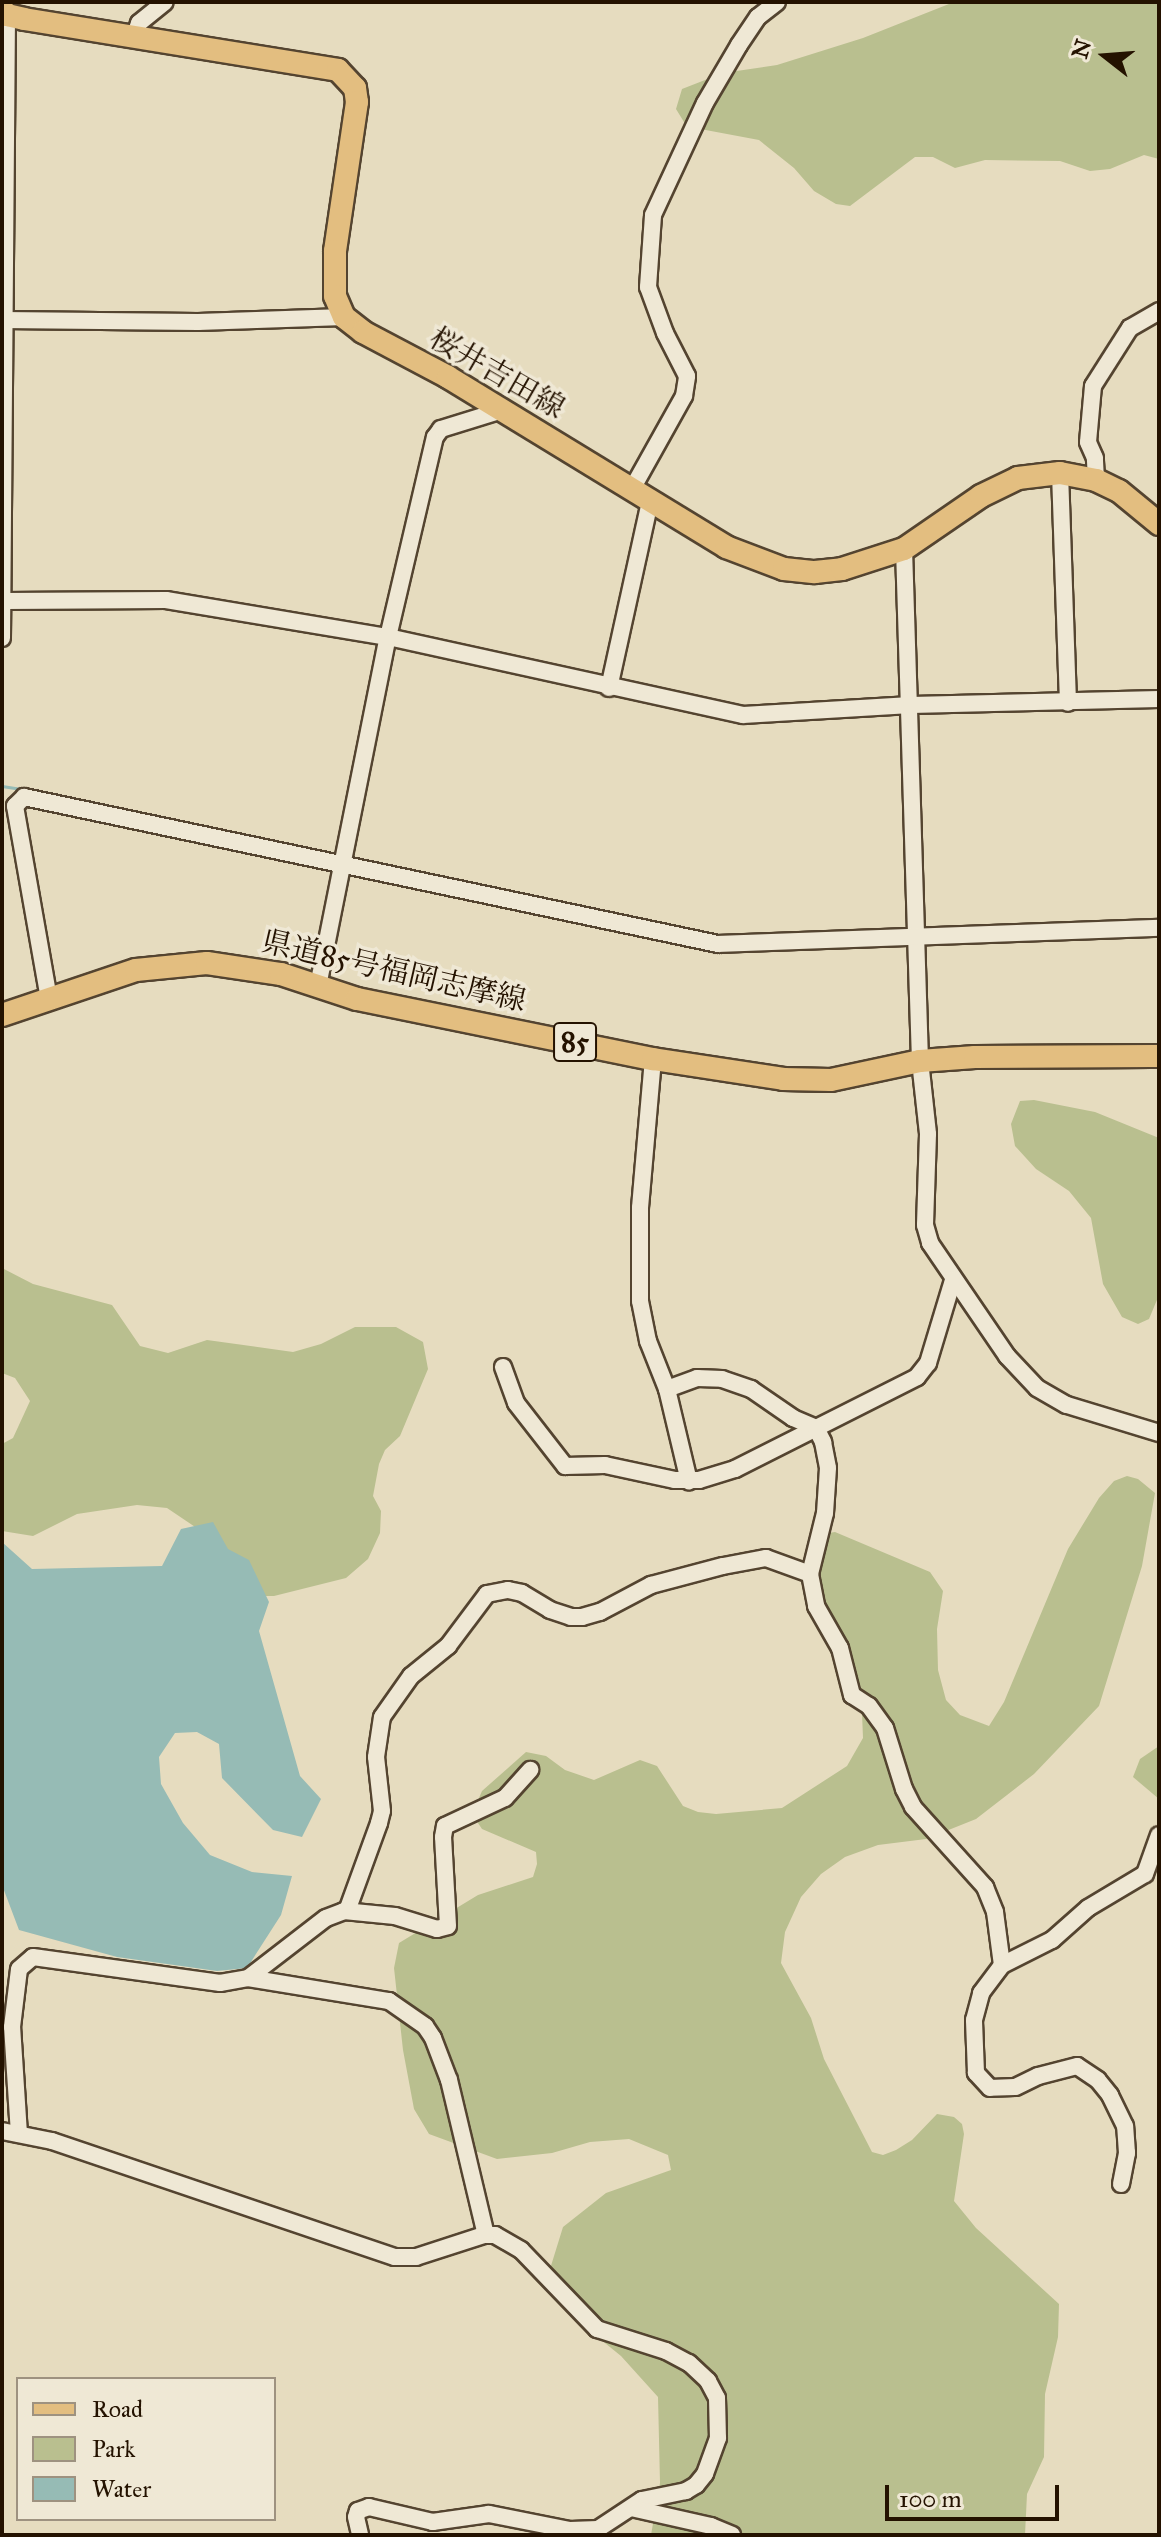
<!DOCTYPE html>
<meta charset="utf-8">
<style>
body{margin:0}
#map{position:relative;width:1161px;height:2537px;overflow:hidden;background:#e6dcbf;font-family:"IM FELL Great Primer","Noto Serif JP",serif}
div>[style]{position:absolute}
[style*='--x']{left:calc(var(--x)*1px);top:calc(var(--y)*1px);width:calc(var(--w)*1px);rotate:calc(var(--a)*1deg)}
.green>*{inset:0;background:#b9bf8f}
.water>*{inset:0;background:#96bbb5}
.stream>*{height:3px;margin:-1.5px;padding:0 1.5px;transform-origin:1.5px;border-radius:1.5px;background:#96bbb5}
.roads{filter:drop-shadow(2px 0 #544430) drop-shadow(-2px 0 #544430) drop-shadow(0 2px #544430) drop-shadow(0 -2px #544430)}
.minor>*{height:16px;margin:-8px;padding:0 8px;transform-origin:8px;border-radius:8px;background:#efe8d5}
.major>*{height:22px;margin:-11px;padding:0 11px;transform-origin:11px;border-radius:11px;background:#e3be80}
span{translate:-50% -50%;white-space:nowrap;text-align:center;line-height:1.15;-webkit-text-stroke:7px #efe8d5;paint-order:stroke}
.shield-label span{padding:2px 6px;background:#efe8d5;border:2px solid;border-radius:6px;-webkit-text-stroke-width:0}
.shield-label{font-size:28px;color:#241200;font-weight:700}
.street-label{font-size:30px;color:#241200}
.frame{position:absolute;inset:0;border:4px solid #241200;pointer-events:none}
.legend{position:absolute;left:16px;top:2377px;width:260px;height:144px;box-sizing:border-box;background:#efe8d5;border:2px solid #9e9280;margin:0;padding:10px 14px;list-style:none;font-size:24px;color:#241200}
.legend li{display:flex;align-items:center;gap:16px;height:40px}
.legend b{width:40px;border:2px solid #9e9280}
.north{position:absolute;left:1065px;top:16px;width:80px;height:80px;-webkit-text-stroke:6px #efe8d5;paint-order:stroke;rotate:287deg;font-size:22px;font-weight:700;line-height:32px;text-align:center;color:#241200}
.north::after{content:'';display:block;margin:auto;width:28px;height:36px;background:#241200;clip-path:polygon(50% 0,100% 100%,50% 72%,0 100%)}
.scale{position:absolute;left:885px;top:2485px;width:174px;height:36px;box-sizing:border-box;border:4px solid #241200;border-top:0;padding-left:10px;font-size:24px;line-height:28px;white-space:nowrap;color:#241200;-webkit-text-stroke:6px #efe8d5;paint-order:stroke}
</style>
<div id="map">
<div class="green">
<div style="clip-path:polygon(954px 2px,1159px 2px,1159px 159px,1144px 155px,1110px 169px,1090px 171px,1060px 161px,985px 160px,955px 168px,933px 157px,915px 157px,850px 206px,836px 204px,814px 191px,794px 168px,759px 140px,695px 128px,684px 122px,676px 109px,682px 89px,723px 73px,777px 65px,863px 38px)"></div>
<div style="clip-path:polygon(1034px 1100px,1095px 1112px,1159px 1138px,1159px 1295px,1149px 1319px,1138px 1324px,1122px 1317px,1103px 1284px,1091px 1218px,1069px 1191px,1036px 1169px,1015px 1146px,1011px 1124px,1020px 1101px)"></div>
<div style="clip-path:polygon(2px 1268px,33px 1284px,112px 1305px,140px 1346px,168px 1353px,207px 1340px,293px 1352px,321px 1344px,355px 1327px,396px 1327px,423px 1342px,428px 1369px,400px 1436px,385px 1450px,379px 1464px,373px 1496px,381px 1511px,380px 1533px,368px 1559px,346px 1578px,274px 1596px,259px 1596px,216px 1541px,167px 1508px,137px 1505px,77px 1514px,33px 1536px,2px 1531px,2px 1444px,13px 1438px,30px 1401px,15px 1378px,2px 1373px)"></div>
<div style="clip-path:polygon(1127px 1476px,1138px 1479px,1155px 1493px,1142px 1566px,1099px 1706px,1034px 1774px,976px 1819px,926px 1839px,878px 1845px,845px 1857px,821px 1874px,801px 1897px,785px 1932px,781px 1963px,811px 2018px,824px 2059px,872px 2152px,883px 2155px,896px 2150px,912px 2140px,937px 2114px,954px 2117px,962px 2124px,964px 2134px,954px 2201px,976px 2228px,1059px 2304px,1058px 2337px,1045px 2394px,1044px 2457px,1027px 2494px,1025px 2535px,651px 2535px,660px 2483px,658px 2397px,621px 2356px,579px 2322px,558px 2298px,550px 2269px,563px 2227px,606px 2193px,671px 2170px,668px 2155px,629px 2139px,590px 2142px,552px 2153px,497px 2159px,429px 2134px,414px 2109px,403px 2050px,394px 1968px,399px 1943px,478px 1895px,533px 1877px,537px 1864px,536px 1852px,482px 1829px,472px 1814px,482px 1791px,526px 1752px,546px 1756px,565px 1770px,594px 1780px,640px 1760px,657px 1766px,683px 1806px,698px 1812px,716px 1814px,782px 1808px,847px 1766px,863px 1738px,862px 1713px,848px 1675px,828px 1639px,814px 1566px,822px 1534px,835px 1532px,930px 1572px,943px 1591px,937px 1629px,938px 1670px,946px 1700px,960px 1715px,989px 1726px,1004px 1702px,1068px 1549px,1099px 1498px,1114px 1481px)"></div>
<div style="clip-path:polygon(1159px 1746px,1159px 1799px,1133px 1777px,1140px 1759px)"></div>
</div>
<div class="water">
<div style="clip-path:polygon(213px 1522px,228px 1549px,249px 1560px,269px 1602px,259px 1631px,300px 1776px,321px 1799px,302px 1837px,273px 1830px,222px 1778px,219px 1744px,197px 1732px,175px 1733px,159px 1757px,161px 1784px,183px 1823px,210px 1855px,252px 1872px,292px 1876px,281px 1915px,247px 1968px,217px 1971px,117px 1957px,19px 1930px,2px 1885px,2px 1542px,32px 1569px,162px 1566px,181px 1529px)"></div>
</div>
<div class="stream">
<div style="--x:2;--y:786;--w:32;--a:9"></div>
<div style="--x:922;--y:928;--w:44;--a:-1.3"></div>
<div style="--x:822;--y:932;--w:88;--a:-2"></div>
</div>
<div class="roads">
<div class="minor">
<div style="--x:2;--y:14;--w:5;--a:11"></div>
<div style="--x:7;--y:15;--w:623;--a:90.46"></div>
<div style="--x:134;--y:37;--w:15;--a:-70"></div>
<div style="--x:139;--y:23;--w:33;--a:-39"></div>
<div style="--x:2;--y:320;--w:196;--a:0.6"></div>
<div style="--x:198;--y:322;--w:146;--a:-2"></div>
<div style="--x:1060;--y:473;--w:230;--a:88"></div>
<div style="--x:1096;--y:480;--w:22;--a:-93"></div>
<div style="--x:1095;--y:458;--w:17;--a:-114"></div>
<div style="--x:1088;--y:442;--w:56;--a:-84.9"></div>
<div style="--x:1093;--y:386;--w:69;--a:-57.5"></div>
<div style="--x:1130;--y:328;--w:34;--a:-30"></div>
<div style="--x:632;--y:489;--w:107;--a:-60.8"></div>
<div style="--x:684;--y:396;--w:20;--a:-81"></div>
<div style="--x:687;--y:376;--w:48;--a:-117.1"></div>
<div style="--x:665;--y:333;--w:49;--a:-110.3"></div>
<div style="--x:648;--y:287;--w:72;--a:-86"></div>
<div style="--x:653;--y:215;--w:123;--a:-65.1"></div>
<div style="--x:705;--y:103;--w:67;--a:-59.6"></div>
<div style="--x:739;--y:45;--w:34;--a:-56"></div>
<div style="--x:758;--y:17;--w:24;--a:-38"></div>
<div style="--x:904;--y:549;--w:512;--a:88.21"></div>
<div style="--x:920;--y:1061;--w:73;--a:83.7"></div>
<div style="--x:928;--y:1134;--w:91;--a:91.9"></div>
<div style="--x:925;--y:1225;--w:19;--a:74"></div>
<div style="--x:930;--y:1243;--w:137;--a:55.7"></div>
<div style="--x:1007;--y:1356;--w:44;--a:46.8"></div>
<div style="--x:1037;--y:1388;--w:34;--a:30"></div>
<div style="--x:1067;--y:1405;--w:96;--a:16.9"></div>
<div style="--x:5;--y:601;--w:161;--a:-0.4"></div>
<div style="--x:166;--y:600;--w:225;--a:9.5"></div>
<div style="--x:388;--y:637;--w:363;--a:12.4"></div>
<div style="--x:743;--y:715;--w:168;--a:-3.4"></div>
<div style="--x:911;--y:705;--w:248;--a:-1.4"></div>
<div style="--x:609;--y:688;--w:191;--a:-77.6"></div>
<div style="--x:318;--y:986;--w:356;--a:-78.7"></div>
<div style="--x:388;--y:637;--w:205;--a:-76.8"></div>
<div style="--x:435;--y:437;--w:10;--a:-53"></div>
<div style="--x:441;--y:429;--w:61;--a:-17.2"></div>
<div style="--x:49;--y:999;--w:196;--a:-100"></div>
<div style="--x:15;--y:806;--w:13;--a:-45"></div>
<div style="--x:24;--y:797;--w:709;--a:11.96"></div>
<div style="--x:718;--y:944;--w:441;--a:-2.1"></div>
<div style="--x:653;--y:1059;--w:150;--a:95"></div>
<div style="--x:640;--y:1208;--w:93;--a:90"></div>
<div style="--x:640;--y:1301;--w:41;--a:78.7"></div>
<div style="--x:648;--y:1341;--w:52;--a:68.4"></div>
<div style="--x:667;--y:1389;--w:95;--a:76.6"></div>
<div style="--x:503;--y:1367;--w:38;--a:70"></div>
<div style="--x:516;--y:1403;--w:80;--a:52.1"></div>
<div style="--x:565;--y:1466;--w:40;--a:-1.4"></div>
<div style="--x:605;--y:1465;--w:72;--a:12.1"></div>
<div style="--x:675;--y:1480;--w:24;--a:0"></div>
<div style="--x:699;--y:1480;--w:38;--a:-17"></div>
<div style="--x:735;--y:1469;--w:204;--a:-26.8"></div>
<div style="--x:917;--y:1377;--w:18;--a:-52"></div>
<div style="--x:928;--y:1363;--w:87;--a:-73.2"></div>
<div style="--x:667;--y:1389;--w:32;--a:-20"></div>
<div style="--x:697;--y:1378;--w:25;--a:2"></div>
<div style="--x:722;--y:1379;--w:31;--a:19"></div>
<div style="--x:751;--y:1389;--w:51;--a:34.6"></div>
<div style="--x:793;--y:1418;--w:25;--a:23"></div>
<div style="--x:816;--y:1428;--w:16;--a:63"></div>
<div style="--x:823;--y:1442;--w:26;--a:79"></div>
<div style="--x:828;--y:1468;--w:45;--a:93.8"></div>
<div style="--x:825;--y:1513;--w:63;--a:103.8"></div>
<div style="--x:810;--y:1574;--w:33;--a:79"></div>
<div style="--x:816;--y:1606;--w:48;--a:60.3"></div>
<div style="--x:840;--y:1648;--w:49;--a:75.7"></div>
<div style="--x:852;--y:1695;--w:20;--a:33"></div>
<div style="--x:869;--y:1706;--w:27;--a:54"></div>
<div style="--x:885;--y:1728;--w:64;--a:72.7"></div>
<div style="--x:904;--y:1789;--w:20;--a:63"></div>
<div style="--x:913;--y:1807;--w:108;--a:48"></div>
<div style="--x:985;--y:1887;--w:27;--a:68"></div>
<div style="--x:995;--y:1912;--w:53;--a:82.5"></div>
<div style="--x:347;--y:1911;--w:94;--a:-70"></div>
<div style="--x:379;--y:1823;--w:12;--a:-76"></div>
<div style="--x:382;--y:1811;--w:54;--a:-96.3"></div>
<div style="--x:376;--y:1757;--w:40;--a:-81.5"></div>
<div style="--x:382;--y:1717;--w:50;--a:-54.7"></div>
<div style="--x:411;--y:1676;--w:48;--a:-39"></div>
<div style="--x:448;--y:1646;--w:65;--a:-53.1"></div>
<div style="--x:487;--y:1594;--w:21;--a:-11"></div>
<div style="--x:508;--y:1590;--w:14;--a:12"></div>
<div style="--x:522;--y:1593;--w:33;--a:31"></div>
<div style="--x:550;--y:1610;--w:22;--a:18"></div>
<div style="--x:571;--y:1617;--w:11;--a:0"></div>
<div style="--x:582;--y:1617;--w:19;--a:-16"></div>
<div style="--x:600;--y:1612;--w:58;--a:-27.9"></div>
<div style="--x:651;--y:1585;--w:74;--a:-14.8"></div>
<div style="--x:723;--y:1566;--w:44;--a:-10.5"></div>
<div style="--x:766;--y:1558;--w:47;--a:20"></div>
<div style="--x:248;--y:1978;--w:98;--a:-37.6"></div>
<div style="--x:326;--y:1918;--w:19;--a:-21"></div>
<div style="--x:344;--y:1911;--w:51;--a:5.6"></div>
<div style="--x:395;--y:1916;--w:44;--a:17.2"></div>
<div style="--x:437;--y:1929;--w:11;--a:-15"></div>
<div style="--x:448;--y:1926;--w:89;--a:-93.2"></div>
<div style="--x:443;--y:1837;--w:11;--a:-80"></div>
<div style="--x:445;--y:1826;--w:66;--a:-25"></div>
<div style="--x:505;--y:1798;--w:38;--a:-48"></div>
<div style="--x:2;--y:2131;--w:51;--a:11.3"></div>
<div style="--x:52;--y:2141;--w:362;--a:18.7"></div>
<div style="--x:395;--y:2257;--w:21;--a:0"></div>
<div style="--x:416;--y:2257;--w:71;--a:-17.9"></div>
<div style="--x:484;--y:2235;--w:11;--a:0"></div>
<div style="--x:495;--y:2235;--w:30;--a:30"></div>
<div style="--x:521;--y:2250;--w:110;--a:46.1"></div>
<div style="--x:597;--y:2329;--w:72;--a:17.7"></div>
<div style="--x:666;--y:2351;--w:26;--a:28"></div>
<div style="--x:689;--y:2363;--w:26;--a:43"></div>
<div style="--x:708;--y:2381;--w:19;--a:62"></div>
<div style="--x:717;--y:2398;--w:40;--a:88.6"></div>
<div style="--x:718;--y:2438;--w:38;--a:110"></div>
<div style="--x:705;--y:2474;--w:14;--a:129"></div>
<div style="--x:696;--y:2485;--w:12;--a:149"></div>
<div style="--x:686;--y:2491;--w:45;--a:168.4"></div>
<div style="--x:642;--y:2500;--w:53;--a:146.6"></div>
<div style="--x:598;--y:2529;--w:28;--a:178"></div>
<div style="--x:570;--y:2530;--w:83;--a:-168.8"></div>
<div style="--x:489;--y:2514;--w:57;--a:171.9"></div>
<div style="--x:433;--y:2522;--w:66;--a:-166.8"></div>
<div style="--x:369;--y:2507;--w:12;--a:160"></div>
<div style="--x:358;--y:2511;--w:6;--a:108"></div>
<div style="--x:356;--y:2517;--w:18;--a:77"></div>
<div style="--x:19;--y:2134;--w:107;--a:-93.7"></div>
<div style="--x:12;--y:2027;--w:58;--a:-83.1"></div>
<div style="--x:19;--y:1969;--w:18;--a:-41"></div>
<div style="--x:33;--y:1957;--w:189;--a:7.9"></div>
<div style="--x:220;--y:1983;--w:28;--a:-10"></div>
<div style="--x:248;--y:1978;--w:143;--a:9.3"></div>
<div style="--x:389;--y:2001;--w:44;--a:34.8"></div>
<div style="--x:425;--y:2026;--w:14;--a:56"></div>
<div style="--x:433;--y:2038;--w:45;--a:69.1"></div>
<div style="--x:449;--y:2080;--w:159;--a:76.6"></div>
<div style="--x:1121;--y:2184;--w:32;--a:-79"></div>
<div style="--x:1127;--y:2153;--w:27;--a:-94"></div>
<div style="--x:1125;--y:2126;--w:34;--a:-116"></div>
<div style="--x:1110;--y:2095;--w:19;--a:-129"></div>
<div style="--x:1098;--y:2080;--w:25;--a:-146"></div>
<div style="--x:1077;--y:2066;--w:40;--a:165.6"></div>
<div style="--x:1038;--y:2076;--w:25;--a:154"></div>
<div style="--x:1015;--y:2087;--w:25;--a:178"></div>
<div style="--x:990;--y:2088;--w:21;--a:-133"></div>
<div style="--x:976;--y:2073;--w:53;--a:-92.2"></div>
<div style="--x:974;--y:2020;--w:28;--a:-75"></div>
<div style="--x:981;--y:1993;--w:35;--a:-53"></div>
<div style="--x:1002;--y:1965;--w:56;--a:-26.6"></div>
<div style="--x:1052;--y:1940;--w:48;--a:-41.6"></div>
<div style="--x:1088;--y:1908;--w:66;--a:-30.8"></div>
<div style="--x:1145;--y:1874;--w:41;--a:-70.3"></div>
<div style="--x:631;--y:2508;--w:82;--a:12.7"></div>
<div style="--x:711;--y:2526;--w:23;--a:23"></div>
</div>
<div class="major">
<div style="--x:2;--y:9;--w:8;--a:50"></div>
<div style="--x:7;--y:15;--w:17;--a:13"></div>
<div style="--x:24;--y:19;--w:318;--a:9.2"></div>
<div style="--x:338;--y:70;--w:25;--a:47"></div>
<div style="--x:355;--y:88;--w:14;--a:82"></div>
<div style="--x:357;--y:102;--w:151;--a:98.4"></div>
<div style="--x:335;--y:251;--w:45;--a:90"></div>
<div style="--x:335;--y:296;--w:23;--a:67"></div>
<div style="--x:344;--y:317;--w:24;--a:38"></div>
<div style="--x:363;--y:332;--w:96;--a:27.9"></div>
<div style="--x:448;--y:377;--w:326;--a:31.4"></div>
<div style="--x:726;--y:547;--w:62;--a:20.8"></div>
<div style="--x:784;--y:569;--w:31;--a:6"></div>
<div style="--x:815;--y:572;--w:27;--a:-6"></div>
<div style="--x:842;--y:569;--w:65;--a:-17.9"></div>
<div style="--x:904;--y:549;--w:93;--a:-34.5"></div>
<div style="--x:981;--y:496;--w:41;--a:-25.9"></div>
<div style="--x:1018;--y:478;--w:42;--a:-6.8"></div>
<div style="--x:1060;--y:473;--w:37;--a:11"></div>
<div style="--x:1096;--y:480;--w:25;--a:26"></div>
<div style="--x:1119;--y:491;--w:52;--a:39.5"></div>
<div style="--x:2;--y:1015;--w:141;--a:-18.6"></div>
<div style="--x:136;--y:970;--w:71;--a:-5.6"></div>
<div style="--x:207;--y:963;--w:75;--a:8.5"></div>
<div style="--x:281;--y:974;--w:80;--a:18.2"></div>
<div style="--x:357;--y:999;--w:302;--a:11.5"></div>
<div style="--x:653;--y:1059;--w:132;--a:8.7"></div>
<div style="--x:783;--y:1079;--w:48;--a:1.2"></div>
<div style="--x:831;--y:1080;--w:91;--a:-12.1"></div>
<div style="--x:920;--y:1061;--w:55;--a:-4.2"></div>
<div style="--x:975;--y:1057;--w:184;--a:-0.3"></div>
</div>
</div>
<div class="shield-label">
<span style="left:575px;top:1042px">85</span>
</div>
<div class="street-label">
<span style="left:497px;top:373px;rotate:30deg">桜井吉田線</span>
<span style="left:394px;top:971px;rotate:13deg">県道85号福岡志摩線</span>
</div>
<div class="frame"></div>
<ul class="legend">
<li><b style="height:10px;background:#e3be80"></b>Road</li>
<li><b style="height:22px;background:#b9bf8f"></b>Park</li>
<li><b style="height:22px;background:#96bbb5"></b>Water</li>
</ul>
<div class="north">N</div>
<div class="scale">100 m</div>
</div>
